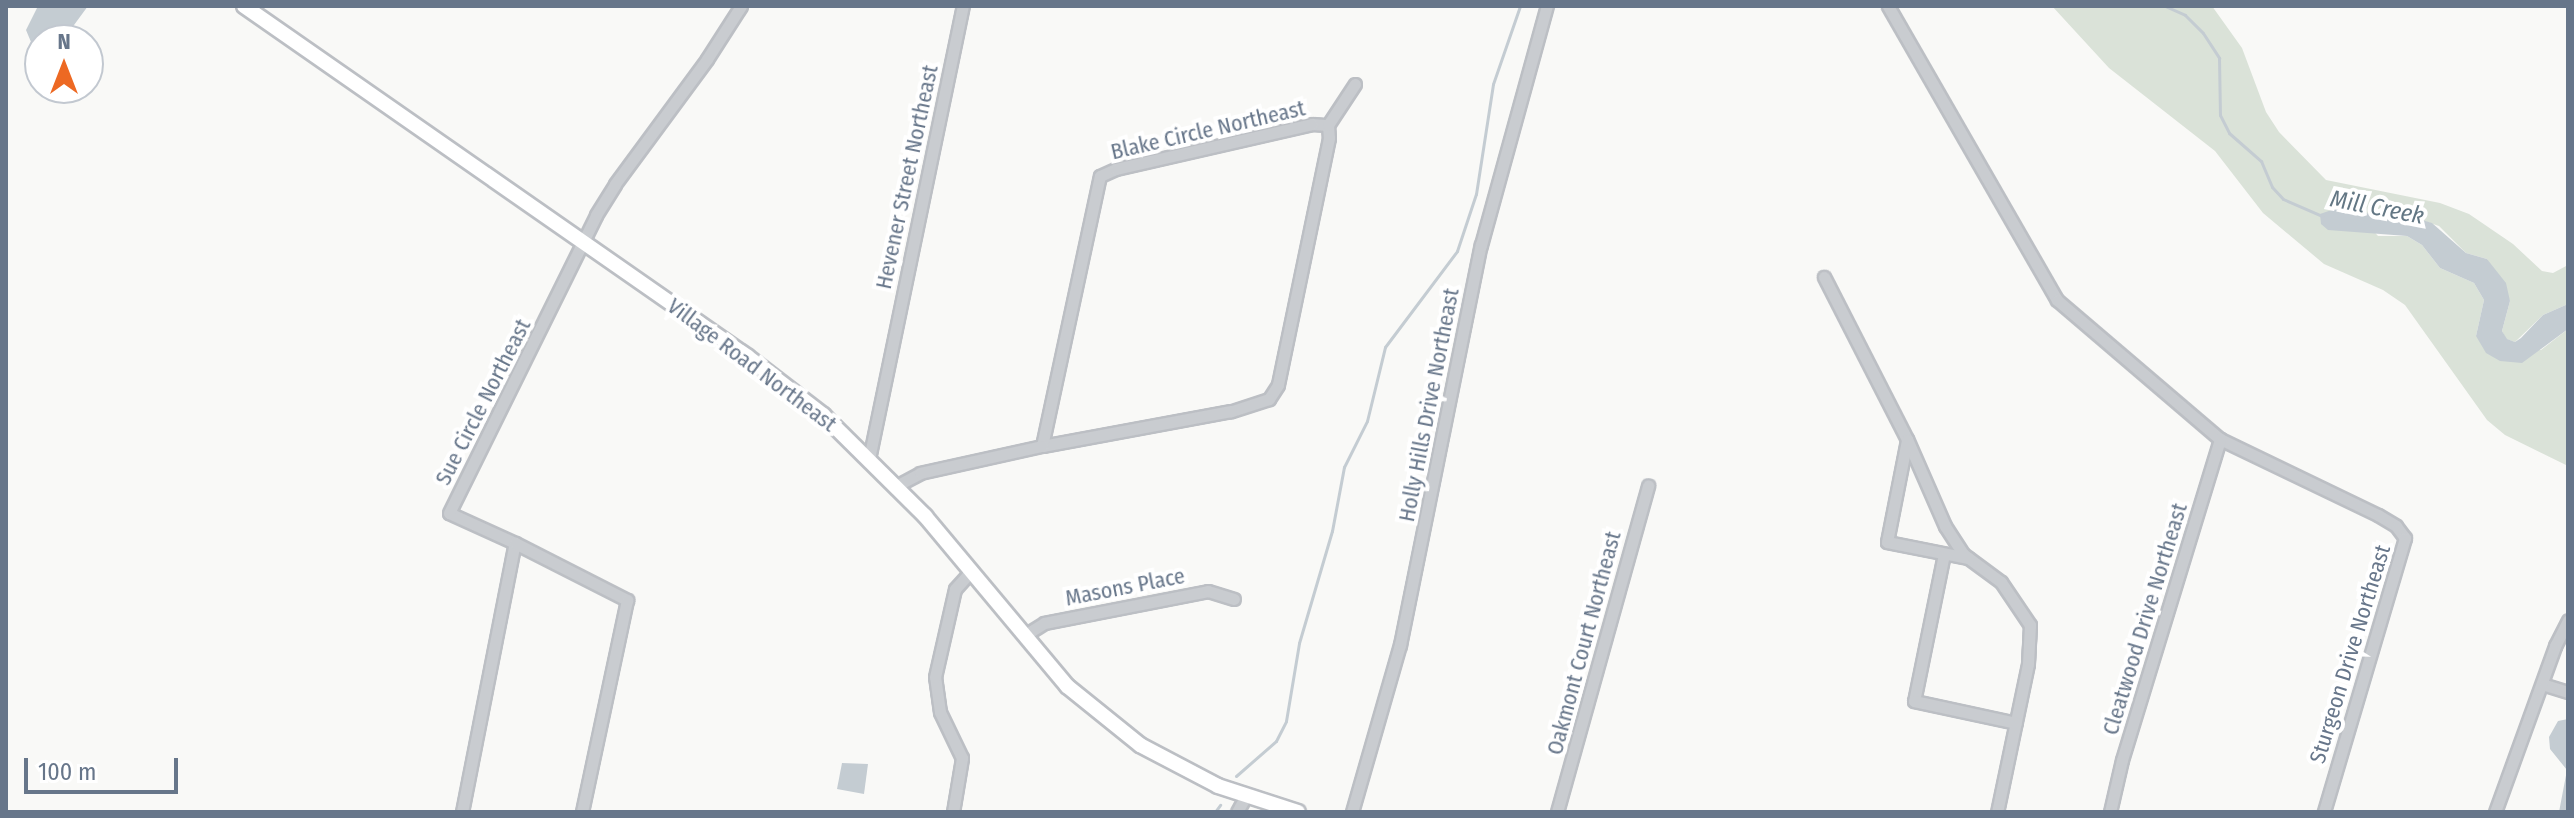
<!DOCTYPE html>
<style>
body{margin:0}
#map{position:relative;width:2574px;height:818px;overflow:hidden;background:#f9f9f7;font-family:"Fira Sans Condensed",sans-serif}
div>[style]{position:absolute}
[style*='--x']{left:calc(var(--x)*1px);top:calc(var(--y)*1px);width:calc(var(--w)*1px);rotate:calc(var(--a)*1deg)}
.green>*{inset:0;background:#dae2d8}
.water>*{inset:0;background:#c4ccd2}
.stream>*{height:3px;margin:-1.5px;padding:0 1.5px;transform-origin:1.5px;border-radius:1.5px;background:#c4ccd2}
.roads{filter:drop-shadow(2px 0 #bcbfc4) drop-shadow(-2px 0 #bcbfc4) drop-shadow(0 2px #bcbfc4) drop-shadow(0 -2px #bcbfc4)}
.minor>*{height:11px;margin:-5.5px;padding:0 5.5px;transform-origin:5.5px;border-radius:5.5px;background:#c9ccd0}
.major>*{height:14px;margin:-7px;padding:0 7px;transform-origin:7px;border-radius:7px;background:#fff}
span{translate:-50% -50%;white-space:nowrap;text-align:center;line-height:1.15;-webkit-text-stroke:8px #fff;paint-order:stroke}
.street-label{font-size:22px;color:#67768a}
.water-label{font-size:24px;color:#637784;font-style:italic}
.frame{position:absolute;inset:0;border:8px solid #67768a;pointer-events:none}
.north{position:absolute;left:24px;top:24px;width:80px;height:80px;box-sizing:border-box;background:#fff;border:2px solid #c2c8d0;border-radius:50%;rotate:0deg;font-size:22px;font-weight:700;line-height:32px;text-align:center;color:#67768a}
.north::after{content:'';display:block;margin:auto;width:28px;height:36px;background:#ed6923;clip-path:polygon(50% 0,100% 100%,50% 72%,0 100%)}
.scale{position:absolute;left:24px;top:758px;width:154px;height:36px;box-sizing:border-box;border:4px solid #67768a;border-top:0;padding-left:10px;font-size:24px;line-height:28px;white-space:nowrap;color:#67768a;-webkit-text-stroke:6px #fff;paint-order:stroke}
</style>
<div id="map">
<div class="green">
<div style="clip-path:polygon(2052px 6px,2212px 6px,2242px 48px,2266px 112px,2279px 132px,2326px 180px,2440px 203px,2469px 214px,2513px 244px,2542px 271px,2553px 273px,2568px 265px,2568px 304px,2543px 315px,2515px 342px,2506px 339px,2502px 331px,2510px 301px,2487px 259px,2466px 253px,2439px 226px,2412px 217px,2373px 216px,2349px 204px,2378px 236px,2407px 236px,2422px 245px,2440px 268px,2474px 283px,2484px 300px,2476px 336px,2541px 350px,2568px 329px,2568px 466px,2505px 435px,2487px 420px,2405px 305px,2383px 290px,2324px 264px,2263px 213px,2215px 151px,2109px 68px)"></div>
</div>
<div class="water">
<div style="clip-path:polygon(38px 6px,88px 6px,63px 40px,40px 40px,40px 47px,31px 42px,26px 30px)"></div>
<div style="clip-path:polygon(2349px 204px,2373px 216px,2412px 217px,2432px 223px,2466px 253px,2487px 259px,2506px 283px,2510px 301px,2502px 331px,2507px 339px,2515px 342px,2521px 338px,2543px 315px,2568px 304px,2568px 329px,2522px 363px,2500px 361px,2486px 353px,2476px 336px,2484px 300px,2474px 283px,2440px 268px,2422px 245px,2407px 236px,2328px 230px,2321px 224px,2320px 214px)"></div>
<div style="clip-path:polygon(2568px 719px,2568px 812px,2559px 812px,2567px 770px,2550px 749px,2549px 737px,2558px 721px)"></div>
<div style="clip-path:polygon(842px 763px,868px 764px,864px 794px,837px 789px)"></div>
</div>
<div class="stream">
<div style="--x:2165;--y:6;--w:22;--a:24"></div>
<div style="--x:2185;--y:15;--w:25;--a:45"></div>
<div style="--x:2203;--y:33;--w:30;--a:57"></div>
<div style="--x:2219;--y:58;--w:57;--a:89"></div>
<div style="--x:2220;--y:115;--w:20;--a:63"></div>
<div style="--x:2229;--y:133;--w:43;--a:41.2"></div>
<div style="--x:2261;--y:161;--w:28;--a:67"></div>
<div style="--x:2272;--y:187;--w:16;--a:47"></div>
<div style="--x:2283;--y:199;--w:43;--a:23.6"></div>
<div style="--x:1236;--y:776;--w:53;--a:-41.2"></div>
<div style="--x:1276;--y:741;--w:22;--a:-63"></div>
<div style="--x:1286;--y:721;--w:79;--a:-80.5"></div>
<div style="--x:1299;--y:643;--w:117;--a:-73.6"></div>
<div style="--x:1332;--y:531;--w:65;--a:-79.4"></div>
<div style="--x:1344;--y:467;--w:51;--a:-63.4"></div>
<div style="--x:1367;--y:421;--w:76;--a:-76.3"></div>
<div style="--x:1385;--y:347;--w:120;--a:-53.1"></div>
<div style="--x:1457;--y:251;--w:60;--a:-71.6"></div>
<div style="--x:1476;--y:194;--w:111;--a:-81.2"></div>
<div style="--x:1493;--y:84;--w:83;--a:-70.9"></div>
<div style="--x:1215;--y:812;--w:9;--a:-54"></div>
</div>
<div class="roads">
<div class="minor">
<div style="--x:1888;--y:6;--w:339;--a:60.1"></div>
<div style="--x:2057;--y:300;--w:214;--a:40.5"></div>
<div style="--x:2220;--y:439;--w:175;--a:25.7"></div>
<div style="--x:2378;--y:515;--w:21;--a:31"></div>
<div style="--x:2396;--y:526;--w:15;--a:53"></div>
<div style="--x:2405;--y:538;--w:286;--a:106.5"></div>
<div style="--x:1312;--y:124;--w:16;--a:4"></div>
<div style="--x:1328;--y:125;--w:13;--a:86"></div>
<div style="--x:1329;--y:138;--w:252;--a:101.7"></div>
<div style="--x:1278;--y:385;--w:17;--a:123"></div>
<div style="--x:1269;--y:399;--w:40;--a:162"></div>
<div style="--x:1231;--y:411;--w:192;--a:169.5"></div>
<div style="--x:1042;--y:446;--w:276;--a:-77.9"></div>
<div style="--x:1100;--y:176;--w:17;--a:-24"></div>
<div style="--x:1116;--y:169;--w:201;--a:-12.9"></div>
<div style="--x:1328;--y:125;--w:49;--a:-56.6"></div>
<div style="--x:1824;--y:277;--w:182;--a:62.9"></div>
<div style="--x:1907;--y:439;--w:95;--a:66.4"></div>
<div style="--x:1945;--y:526;--w:33;--a:57"></div>
<div style="--x:1963;--y:554;--w:47;--a:36.4"></div>
<div style="--x:2001;--y:582;--w:52;--a:56"></div>
<div style="--x:2030;--y:625;--w:39;--a:93"></div>
<div style="--x:2028;--y:664;--w:151;--a:101.8"></div>
<div style="--x:1907;--y:440;--w:104;--a:101.1"></div>
<div style="--x:1887;--y:542;--w:83;--a:11.2"></div>
<div style="--x:869;--y:459;--w:463;--a:-78.3"></div>
<div style="--x:896;--y:486;--w:27;--a:-28"></div>
<div style="--x:920;--y:473;--w:125;--a:-12.5"></div>
<div style="--x:515;--y:543;--w:72;--a:-155.6"></div>
<div style="--x:449;--y:513;--w:332;--a:-63.7"></div>
<div style="--x:596;--y:215;--w:36;--a:-58"></div>
<div style="--x:615;--y:184;--w:155;--a:-53.6"></div>
<div style="--x:707;--y:59;--w:63;--a:-57.3"></div>
<div style="--x:1944;--y:554;--w:150;--a:101.5"></div>
<div style="--x:1914;--y:701;--w:104;--a:12.2"></div>
<div style="--x:1025;--y:635;--w:22;--a:-32"></div>
<div style="--x:1044;--y:623;--w:167;--a:-11"></div>
<div style="--x:1208;--y:591;--w:27;--a:17"></div>
<div style="--x:2542;--y:684;--w:27;--a:17"></div>
<div style="--x:462;--y:812;--w:274;--a:-78.9"></div>
<div style="--x:515;--y:543;--w:126;--a:27"></div>
<div style="--x:627;--y:600;--w:217;--a:102"></div>
<div style="--x:953;--y:812;--w:55;--a:-80.5"></div>
<div style="--x:962;--y:758;--w:51;--a:-115.6"></div>
<div style="--x:940;--y:712;--w:35;--a:-98"></div>
<div style="--x:935;--y:677;--w:90;--a:-77.2"></div>
<div style="--x:955;--y:589;--w:25;--a:-48"></div>
<div style="--x:1237;--y:812;--w:18;--a:-61"></div>
<div style="--x:1352;--y:812;--w:174;--a:-74"></div>
<div style="--x:1400;--y:645;--w:408;--a:-78.6"></div>
<div style="--x:1481;--y:245;--w:248;--a:-74.6"></div>
<div style="--x:1557;--y:812;--w:339;--a:-74.4"></div>
<div style="--x:2110;--y:812;--w:53;--a:-77"></div>
<div style="--x:2122;--y:760;--w:336;--a:-73"></div>
<div style="--x:2495;--y:812;--w:177;--a:-70.1"></div>
<div style="--x:2555;--y:646;--w:29;--a:-63"></div>
</div>
<div class="major">
<div style="--x:244;--y:6;--w:614;--a:34.85"></div>
<div style="--x:748;--y:357;--w:95;--a:37.7"></div>
<div style="--x:823;--y:415;--w:144;--a:44.7"></div>
<div style="--x:925;--y:516;--w:222;--a:50.1"></div>
<div style="--x:1067;--y:686;--w:94;--a:38.9"></div>
<div style="--x:1140;--y:745;--w:88;--a:27.7"></div>
<div style="--x:1218;--y:786;--w:84;--a:18"></div>
</div>
</div>
<div class="street-label">
<span style="left:1208px;top:130px;rotate:-13deg">Blake Circle Northeast</span>
<span style="left:907px;top:177px;rotate:-78deg">Hevener Street Northeast</span>
<span style="left:752px;top:365px;rotate:37deg">Village Road Northeast</span>
<span style="left:483px;top:402px;rotate:-63deg">Sue Circle Northeast</span>
<span style="left:1429px;top:405px;rotate:-79deg">Holly Hills Drive Northeast</span>
<span style="left:1125px;top:587px;rotate:-11deg">Masons Place</span>
<span style="left:2145px;top:619px;rotate:-73deg">Cleatwood Drive Northeast</span>
<span style="left:1584px;top:643px;rotate:-75deg">Oakmont Court Northeast</span>
<span style="left:2350px;top:654px;rotate:-73deg">Sturgeon Drive Northeast</span>
</div>
<div class="water-label">
<span style="left:2377px;top:208px;rotate:11deg">Mill Creek</span>
</div>
<div class="frame"></div>
<div class="north">N</div>
<div class="scale">100 m</div>
</div>
